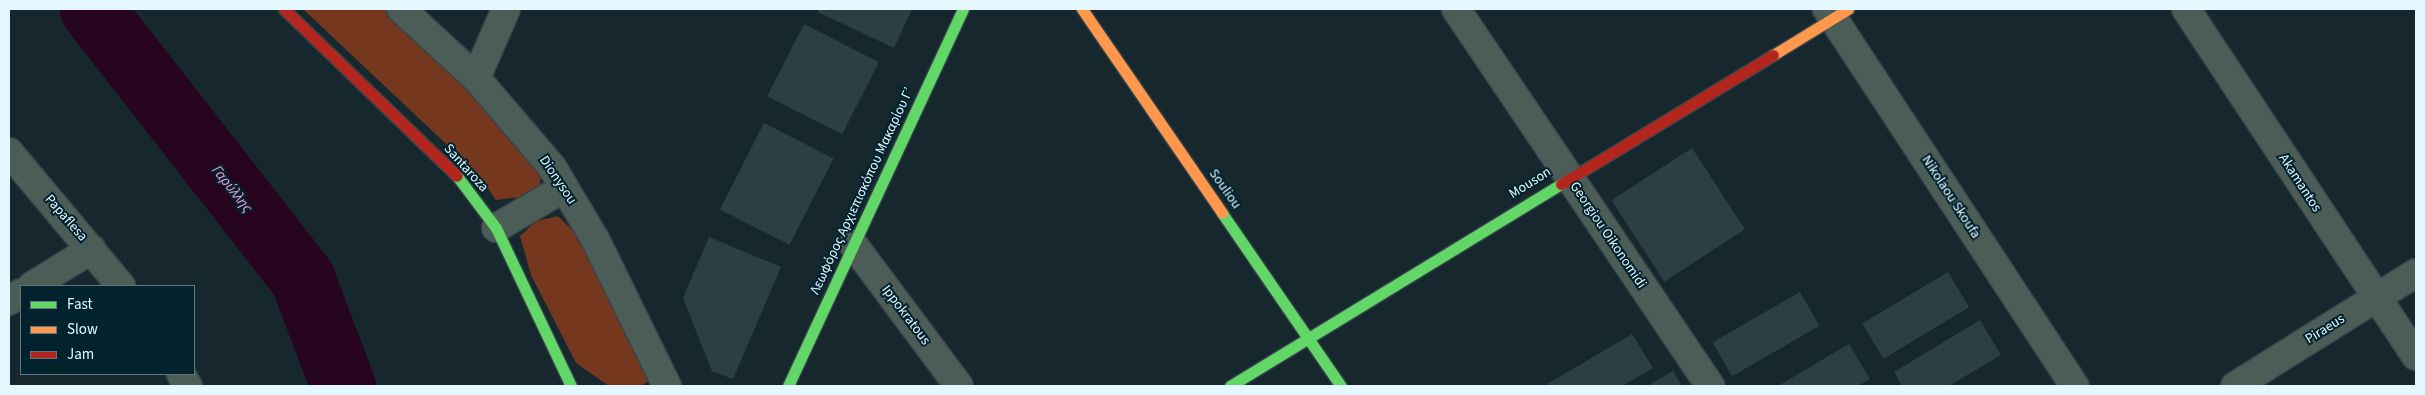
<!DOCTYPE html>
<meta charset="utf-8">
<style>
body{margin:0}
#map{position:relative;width:2425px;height:395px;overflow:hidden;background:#16282e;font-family:"Source Sans 3",sans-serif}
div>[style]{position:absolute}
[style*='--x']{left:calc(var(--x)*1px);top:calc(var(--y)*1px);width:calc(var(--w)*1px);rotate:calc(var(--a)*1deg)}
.forest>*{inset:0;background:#75381e}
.river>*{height:65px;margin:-32.5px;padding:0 32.5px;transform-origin:32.5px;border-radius:32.5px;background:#27041f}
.building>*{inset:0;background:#2c4044;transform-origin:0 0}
.roads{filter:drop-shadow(1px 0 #35444a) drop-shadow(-1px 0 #35444a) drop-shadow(0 1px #35444a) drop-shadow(0 -1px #35444a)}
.street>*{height:28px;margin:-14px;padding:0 14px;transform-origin:14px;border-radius:14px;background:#4c5c57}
.fast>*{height:11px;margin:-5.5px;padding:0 5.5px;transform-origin:5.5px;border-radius:5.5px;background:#63d668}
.slow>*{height:11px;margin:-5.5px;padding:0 5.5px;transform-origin:5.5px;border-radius:5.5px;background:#ff974d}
.jam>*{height:11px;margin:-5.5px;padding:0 5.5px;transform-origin:5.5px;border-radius:5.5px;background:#b3261e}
span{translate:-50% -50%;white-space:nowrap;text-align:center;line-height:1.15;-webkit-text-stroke:4px #02232e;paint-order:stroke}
.street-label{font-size:14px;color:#e6f8ff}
.water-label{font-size:15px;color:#fc9dd8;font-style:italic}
.frame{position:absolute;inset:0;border:10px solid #e6f8ff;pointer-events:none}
.legend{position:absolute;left:20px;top:285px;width:175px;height:90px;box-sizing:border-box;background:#02232e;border:1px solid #5d7882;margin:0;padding:6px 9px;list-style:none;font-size:15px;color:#e6f8ff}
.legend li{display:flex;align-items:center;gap:10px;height:25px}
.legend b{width:25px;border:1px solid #5d7882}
</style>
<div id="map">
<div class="forest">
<div style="clip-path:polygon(303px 9px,388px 9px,466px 82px,541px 168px,540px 186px,521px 197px,496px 200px,478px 174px)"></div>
<div style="clip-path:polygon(558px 216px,585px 243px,653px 379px,640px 386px,609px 386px,576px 363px,531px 275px,520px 236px,536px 221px)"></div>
</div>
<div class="river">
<div style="--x:92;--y:9;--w:341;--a:52"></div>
<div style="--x:302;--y:278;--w:116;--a:69.2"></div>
</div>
<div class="building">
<div style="clip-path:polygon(819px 9px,912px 9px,894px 48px,818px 12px)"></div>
<div style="left:804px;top:24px;width:84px;height:81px;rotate:27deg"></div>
<div style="left:764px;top:123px;width:78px;height:97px;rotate:27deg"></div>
<div style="left:1692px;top:148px;width:97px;height:96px;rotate:57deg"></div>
<div style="clip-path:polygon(709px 237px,781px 267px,733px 379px,712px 371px,683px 298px)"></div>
<div style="left:1948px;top:272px;width:41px;height:100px;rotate:59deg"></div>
<div style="left:1800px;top:292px;width:39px;height:101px;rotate:60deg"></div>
<div style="clip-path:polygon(1980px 320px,2001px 355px,1949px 386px,1902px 386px,1894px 372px)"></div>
<div style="clip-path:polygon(1632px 334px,1653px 368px,1622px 386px,1544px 386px)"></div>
<div style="clip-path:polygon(1849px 344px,1870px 379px,1858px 386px,1778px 386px)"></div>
<div style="clip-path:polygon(1673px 371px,1682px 386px,1647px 386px)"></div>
</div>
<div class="roads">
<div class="street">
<div style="--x:401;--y:9;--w:102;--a:42.6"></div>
<div style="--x:476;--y:78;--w:117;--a:49.5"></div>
<div style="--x:552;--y:167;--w:84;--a:59.2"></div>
<div style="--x:595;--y:239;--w:164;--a:63.9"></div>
<div style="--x:1456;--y:9;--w:455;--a:56"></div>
<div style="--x:1827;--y:9;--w:451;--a:56.7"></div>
<div style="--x:2186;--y:9;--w:416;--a:56.5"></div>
<div style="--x:476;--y:78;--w:75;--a:-66.5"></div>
<div style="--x:9;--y:152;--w:175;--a:50.1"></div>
<div style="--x:496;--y:228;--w:79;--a:-30.5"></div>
<div style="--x:853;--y:244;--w:177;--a:53.3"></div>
<div style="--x:32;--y:286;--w:70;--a:-31.7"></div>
<div style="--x:9;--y:301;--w:14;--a:-34"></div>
<div style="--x:181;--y:374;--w:14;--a:60"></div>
<div style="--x:2235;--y:386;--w:213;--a:-32"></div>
</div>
<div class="fast">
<div style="--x:457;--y:176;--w:65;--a:53.1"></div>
<div style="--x:496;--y:228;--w:175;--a:64.6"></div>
<div style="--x:1222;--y:213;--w:210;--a:55.5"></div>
<div style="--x:788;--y:386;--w:416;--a:-65.1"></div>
<div style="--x:1230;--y:386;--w:388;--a:-31.4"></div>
</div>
<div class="slow">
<div style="--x:1082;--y:9;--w:247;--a:55.5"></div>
<div style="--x:1773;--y:55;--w:88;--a:-31.5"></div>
</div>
<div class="jam">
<div style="--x:284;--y:9;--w:240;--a:44"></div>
<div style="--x:1561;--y:184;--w:248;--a:-31.3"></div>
</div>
</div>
<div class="street-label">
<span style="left:466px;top:168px;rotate:48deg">Santaroza</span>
<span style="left:558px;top:180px;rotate:56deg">Dionysou</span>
<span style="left:1530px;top:183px;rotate:-32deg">Mouson</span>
<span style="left:2300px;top:183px;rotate:57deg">Akamantos</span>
<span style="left:1225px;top:189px;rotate:55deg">Souliou</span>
<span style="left:862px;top:191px;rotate:-65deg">Λεωφόρος Αρχιεπισκόπου Μακαρίου Γ’</span>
<span style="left:1951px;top:197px;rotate:57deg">Nikolaou Skoufa</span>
<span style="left:66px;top:218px;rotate:49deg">Papaflesa</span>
<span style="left:1608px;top:235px;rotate:56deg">Georgiou Oikonomidi</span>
<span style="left:906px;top:315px;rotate:53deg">Ippokratous</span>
<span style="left:2325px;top:329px;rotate:-32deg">Piraeus</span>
</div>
<div class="water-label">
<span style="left:232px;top:189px;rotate:52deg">Γαρύλλης</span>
</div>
<div class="frame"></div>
<ul class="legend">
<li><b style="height:6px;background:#63d668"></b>Fast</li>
<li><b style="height:6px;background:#ff974d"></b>Slow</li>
<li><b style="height:6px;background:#b3261e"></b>Jam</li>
</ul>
</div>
